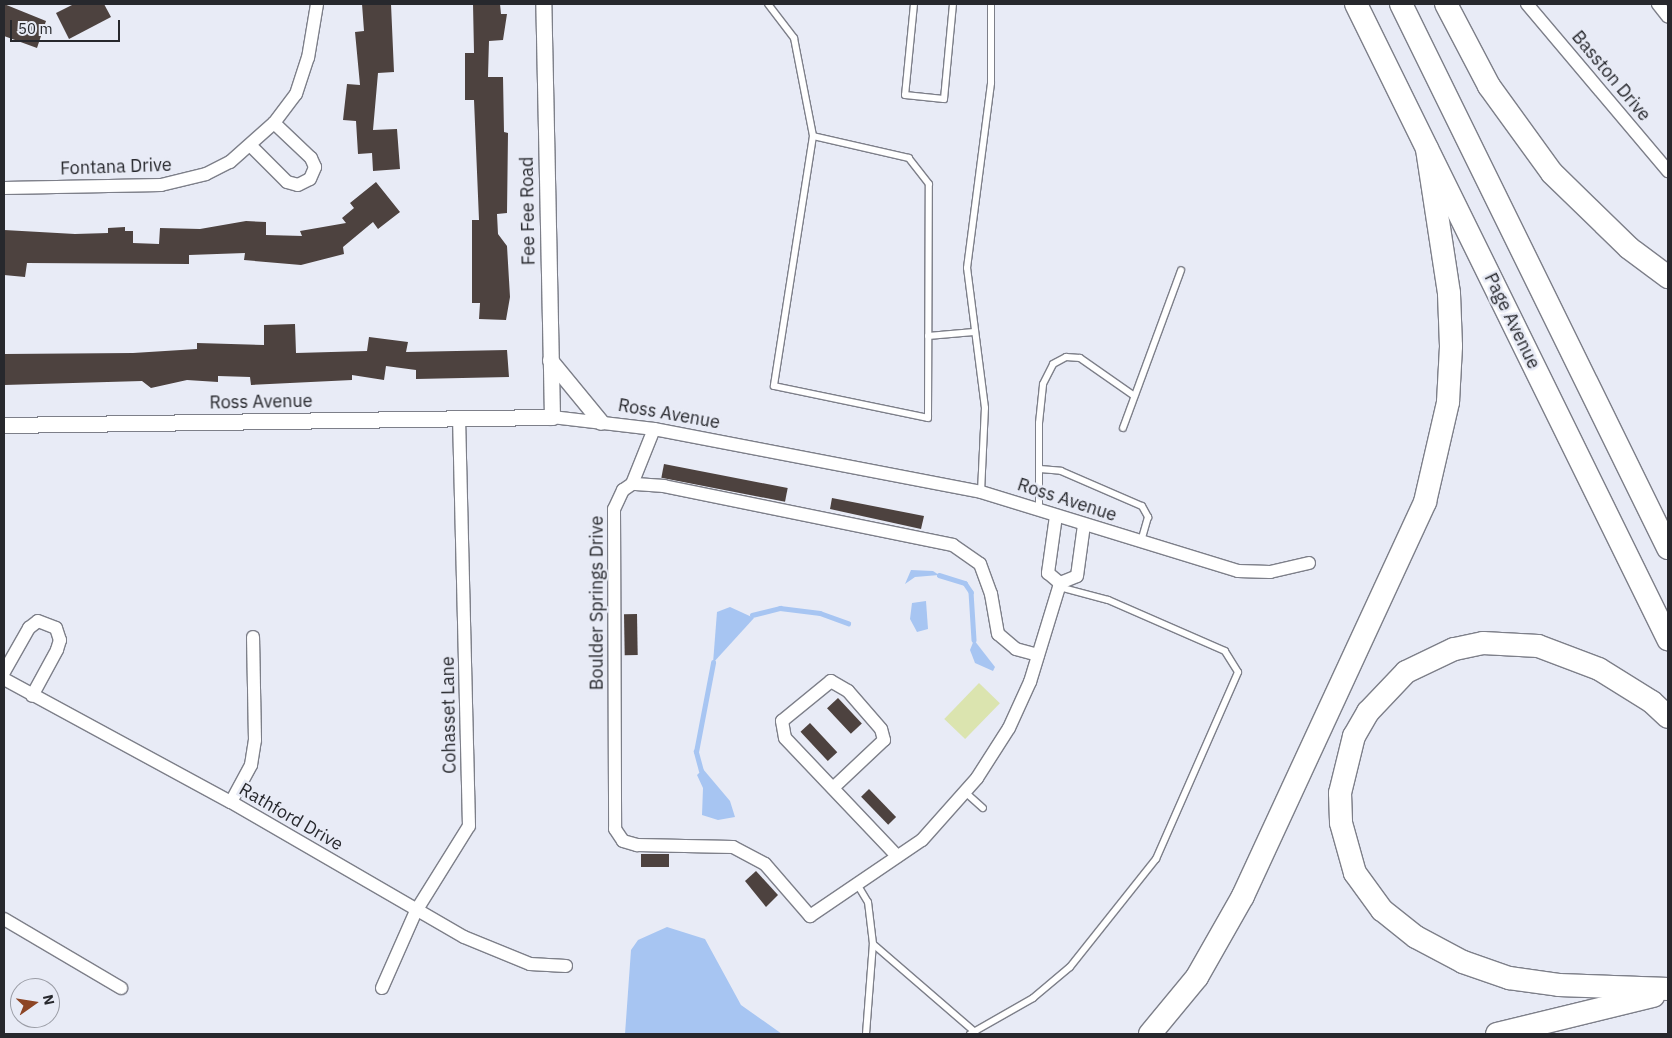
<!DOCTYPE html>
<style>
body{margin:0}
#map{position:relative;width:1672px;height:1038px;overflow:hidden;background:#e8ebf6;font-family:"IBM Plex Sans",sans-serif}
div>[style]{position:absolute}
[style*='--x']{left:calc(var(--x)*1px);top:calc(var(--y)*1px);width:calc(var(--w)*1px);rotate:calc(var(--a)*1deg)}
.green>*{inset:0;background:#dbe4af;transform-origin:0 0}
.water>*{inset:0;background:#a7c5f2}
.stream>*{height:4.5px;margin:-2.25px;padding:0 2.25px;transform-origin:2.25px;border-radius:2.25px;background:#a7c5f2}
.building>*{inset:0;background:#4d423f;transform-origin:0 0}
.roads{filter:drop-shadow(1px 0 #7d7f89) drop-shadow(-1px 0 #7d7f89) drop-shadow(0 1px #7d7f89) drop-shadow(0 -1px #7d7f89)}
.service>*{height:6px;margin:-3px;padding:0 3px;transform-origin:3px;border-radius:3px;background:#fff}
.minor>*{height:12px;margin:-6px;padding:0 6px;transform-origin:6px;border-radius:6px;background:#fff}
.tertiary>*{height:15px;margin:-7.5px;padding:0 7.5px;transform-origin:7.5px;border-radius:7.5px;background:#fff}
.motorway>*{height:22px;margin:-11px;padding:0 11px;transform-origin:11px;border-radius:11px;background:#fff}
span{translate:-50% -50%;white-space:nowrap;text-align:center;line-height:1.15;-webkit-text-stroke:5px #e8ebf6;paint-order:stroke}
.street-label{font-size:18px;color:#27282d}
.frame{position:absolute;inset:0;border:5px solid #27282d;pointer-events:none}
.north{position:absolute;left:10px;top:978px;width:50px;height:50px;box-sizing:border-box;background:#e8ebf6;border:1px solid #9b9da6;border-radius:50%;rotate:77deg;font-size:14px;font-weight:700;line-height:20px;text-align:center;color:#27282d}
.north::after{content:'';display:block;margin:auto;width:18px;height:22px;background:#8d4525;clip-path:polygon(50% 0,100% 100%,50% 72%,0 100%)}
.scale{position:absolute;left:10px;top:20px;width:110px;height:22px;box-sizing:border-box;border:2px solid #27282d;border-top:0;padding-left:6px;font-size:15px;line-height:18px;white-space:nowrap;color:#27282d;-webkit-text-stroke:4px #e8ebf6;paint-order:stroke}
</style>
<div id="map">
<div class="green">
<div style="left:979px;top:683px;width:29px;height:50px;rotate:44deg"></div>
</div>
<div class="water">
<div style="clip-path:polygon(911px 570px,933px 571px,939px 575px,915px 577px,905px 584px)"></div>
<div style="clip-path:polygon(926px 601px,928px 629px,917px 632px,910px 619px,912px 603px)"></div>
<div style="clip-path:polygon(730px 607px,754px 618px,713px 663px,717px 612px)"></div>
<div style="clip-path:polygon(974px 640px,995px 667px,993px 671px,975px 663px,970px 650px)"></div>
<div style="clip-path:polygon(703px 769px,730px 801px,735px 817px,718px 820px,702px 815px,703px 788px,697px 775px)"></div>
<div style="clip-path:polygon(667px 927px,705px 939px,741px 1005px,782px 1034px,625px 1034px,631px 950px,638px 940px)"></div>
</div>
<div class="stream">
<div style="--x:939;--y:575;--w:27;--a:17"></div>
<div style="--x:965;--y:583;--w:11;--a:56"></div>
<div style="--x:971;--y:592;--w:48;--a:86.4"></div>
<div style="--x:752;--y:615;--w:29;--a:-14"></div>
<div style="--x:780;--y:608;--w:40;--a:7.1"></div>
<div style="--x:820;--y:613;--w:30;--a:20"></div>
<div style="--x:701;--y:771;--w:20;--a:-105"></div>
<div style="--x:696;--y:752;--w:91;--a:-79.2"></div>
</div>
<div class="building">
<div style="clip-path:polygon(4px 4px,46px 21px,37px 48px,4px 36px)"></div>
<div style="clip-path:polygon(74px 4px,104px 4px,111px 17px,69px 39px,56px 13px)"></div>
<div style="clip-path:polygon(362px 4px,391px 4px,394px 72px,378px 73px,373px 130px,397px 129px,400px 169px,373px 171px,372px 153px,358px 154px,356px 121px,343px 120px,347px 84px,360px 85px,355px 32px,364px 31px)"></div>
<div style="clip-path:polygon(473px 4px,500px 4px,501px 14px,507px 14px,503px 40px,489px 41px,488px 77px,503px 77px,504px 132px,508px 133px,507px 213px,497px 214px,498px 234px,507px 246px,510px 297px,506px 320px,479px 319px,480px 303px,472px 303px,472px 220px,479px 220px,474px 100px,465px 100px,465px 53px,474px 53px)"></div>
<div style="clip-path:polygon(376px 182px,400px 212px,378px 229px,373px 222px,343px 247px,344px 254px,301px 265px,244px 260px,245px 253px,189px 255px,189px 264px,27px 263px,25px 277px,4px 275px,4px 230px,75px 234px,108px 233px,108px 228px,125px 227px,125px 231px,133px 231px,133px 243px,159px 244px,160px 228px,200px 229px,246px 221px,266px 222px,266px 235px,302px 236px,300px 231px,346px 223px,342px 218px,354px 208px,350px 203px)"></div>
<div style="clip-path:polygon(295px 324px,296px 353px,367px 351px,369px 337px,408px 342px,406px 352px,507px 350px,509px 377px,416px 379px,416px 370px,386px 366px,384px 380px,352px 375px,352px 380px,251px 385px,250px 377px,218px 376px,218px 382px,187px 380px,151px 388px,142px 381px,4px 385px,4px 354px,133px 353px,197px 349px,197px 343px,264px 345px,264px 325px)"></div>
<div style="left:664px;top:464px;width:126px;height:14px;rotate:11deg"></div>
<div style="clip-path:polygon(832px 498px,924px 516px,921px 529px,830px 509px)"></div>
<div style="left:637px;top:614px;width:41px;height:13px;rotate:89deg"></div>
<div style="left:838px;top:698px;width:35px;height:15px;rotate:47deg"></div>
<div style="left:810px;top:723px;width:40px;height:13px;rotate:47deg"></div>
<div style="left:869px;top:789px;width:39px;height:11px;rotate:46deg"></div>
<div style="left:669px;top:854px;width:13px;height:28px;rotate:90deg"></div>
<div style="clip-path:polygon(756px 871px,778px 895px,766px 907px,745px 881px)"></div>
</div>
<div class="roads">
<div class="service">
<div style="--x:768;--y:4;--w:43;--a:52.6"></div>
<div style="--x:794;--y:38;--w:100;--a:79"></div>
<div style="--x:813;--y:136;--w:253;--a:98.9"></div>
<div style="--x:774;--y:386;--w:157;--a:11.7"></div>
<div style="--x:928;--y:418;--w:234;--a:-89.8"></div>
<div style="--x:929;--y:184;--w:33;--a:-128"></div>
<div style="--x:909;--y:158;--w:98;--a:-167.1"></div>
<div style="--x:914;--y:4;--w:91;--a:95.6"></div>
<div style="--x:905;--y:95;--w:39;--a:6"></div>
<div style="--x:944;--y:99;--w:95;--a:-84.6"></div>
<div style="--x:928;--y:336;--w:46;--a:-5"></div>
<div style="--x:1123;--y:428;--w:168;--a:-69.8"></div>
<div style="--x:1040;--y:469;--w:21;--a:5"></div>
<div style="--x:1061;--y:471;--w:88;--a:23.4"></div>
<div style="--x:1142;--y:506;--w:13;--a:61"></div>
<div style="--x:1148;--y:517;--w:25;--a:106"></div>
<div style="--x:981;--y:492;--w:84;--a:-87.3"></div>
<div style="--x:985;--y:408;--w:141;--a:-97.3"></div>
<div style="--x:967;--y:268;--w:187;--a:-82.6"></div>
<div style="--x:991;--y:83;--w:79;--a:-90"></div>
<div style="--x:1039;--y:510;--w:87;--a:-90"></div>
<div style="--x:1039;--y:423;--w:39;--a:-84"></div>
<div style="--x:1043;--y:384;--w:22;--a:-63"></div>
<div style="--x:1053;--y:364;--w:15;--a:-28"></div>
<div style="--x:1066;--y:357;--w:14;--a:4"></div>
<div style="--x:1080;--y:358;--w:65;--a:34.9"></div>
<div style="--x:965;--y:792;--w:24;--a:42"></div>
<div style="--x:857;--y:884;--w:21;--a:59"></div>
<div style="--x:868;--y:902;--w:42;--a:83.2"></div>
<div style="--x:866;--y:1034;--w:90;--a:-85.6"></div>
<div style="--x:873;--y:944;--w:135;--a:40.8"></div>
<div style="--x:970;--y:1034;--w:73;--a:-29.7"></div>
<div style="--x:1033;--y:998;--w:48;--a:-40"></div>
<div style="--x:1070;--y:967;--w:138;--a:-51.5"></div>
<div style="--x:1156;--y:859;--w:204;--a:-66.3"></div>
<div style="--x:1238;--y:672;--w:25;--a:-122"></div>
<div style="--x:1225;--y:651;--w:128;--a:-156.4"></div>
<div style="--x:1108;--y:600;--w:51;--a:-165.1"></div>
</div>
<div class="minor">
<div style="--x:1527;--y:4;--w:219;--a:49.8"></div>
<div style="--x:1658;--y:4;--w:16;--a:52"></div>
<div style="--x:251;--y:146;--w:51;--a:45"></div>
<div style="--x:287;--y:182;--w:11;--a:15"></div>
<div style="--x:298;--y:185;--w:13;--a:-27"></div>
<div style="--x:310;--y:179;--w:13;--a:-67"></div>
<div style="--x:315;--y:167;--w:10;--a:-114"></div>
<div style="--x:311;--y:158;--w:51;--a:-136.6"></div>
<div style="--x:4;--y:188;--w:157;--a:-1.1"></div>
<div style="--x:161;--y:185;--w:46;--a:-13.7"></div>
<div style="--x:206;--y:174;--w:27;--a:-27"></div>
<div style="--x:230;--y:162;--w:59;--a:-41.6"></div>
<div style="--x:274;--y:123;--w:36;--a:-53"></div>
<div style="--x:296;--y:94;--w:38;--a:-72"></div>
<div style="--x:308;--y:58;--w:55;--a:-80.5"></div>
<div style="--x:552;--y:417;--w:103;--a:6.7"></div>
<div style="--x:654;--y:429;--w:333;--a:10.9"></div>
<div style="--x:981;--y:492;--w:269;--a:17.1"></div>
<div style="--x:1238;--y:571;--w:32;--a:2"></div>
<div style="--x:1270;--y:572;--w:40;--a:-13"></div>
<div style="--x:632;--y:484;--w:59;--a:-68.2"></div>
<div style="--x:1056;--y:516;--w:58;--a:98"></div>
<div style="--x:1048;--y:573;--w:16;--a:40"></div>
<div style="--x:1060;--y:583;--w:18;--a:-22"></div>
<div style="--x:1077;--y:576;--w:51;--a:-82.2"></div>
<div style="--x:1038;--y:655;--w:23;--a:-165"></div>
<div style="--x:1016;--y:649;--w:23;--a:-140"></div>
<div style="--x:998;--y:634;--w:41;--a:-99.9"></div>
<div style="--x:991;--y:594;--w:32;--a:-110"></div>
<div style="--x:980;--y:564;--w:33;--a:-145"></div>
<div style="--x:953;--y:545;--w:295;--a:-168.5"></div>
<div style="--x:664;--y:486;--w:32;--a:-176"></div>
<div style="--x:632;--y:484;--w:11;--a:146"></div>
<div style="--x:623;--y:490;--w:21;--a:115"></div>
<div style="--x:614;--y:509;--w:320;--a:89.8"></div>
<div style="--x:615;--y:829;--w:14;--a:56"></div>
<div style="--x:623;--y:841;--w:15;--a:16"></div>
<div style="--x:637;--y:845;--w:96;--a:1.2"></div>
<div style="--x:733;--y:847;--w:36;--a:28"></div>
<div style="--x:765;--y:864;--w:69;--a:49.1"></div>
<div style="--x:810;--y:916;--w:135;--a:-34.2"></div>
<div style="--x:922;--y:840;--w:83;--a:-48.4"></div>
<div style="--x:977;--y:778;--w:59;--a:-57.4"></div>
<div style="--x:1009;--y:728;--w:51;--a:-65.5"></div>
<div style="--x:1030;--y:682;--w:99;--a:-73"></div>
<div style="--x:1059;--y:587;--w:4;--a:-76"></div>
<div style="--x:4;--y:672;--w:51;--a:-60.4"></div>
<div style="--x:29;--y:628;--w:11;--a:-38"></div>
<div style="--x:38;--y:621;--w:19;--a:21"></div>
<div style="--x:56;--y:628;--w:13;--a:72"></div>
<div style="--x:60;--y:640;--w:10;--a:107"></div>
<div style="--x:57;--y:650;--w:52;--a:118.5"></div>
<div style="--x:4;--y:679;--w:258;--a:28.5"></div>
<div style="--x:231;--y:802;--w:269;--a:30.1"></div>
<div style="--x:464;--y:937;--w:71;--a:22.2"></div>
<div style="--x:530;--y:964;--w:36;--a:3"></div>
<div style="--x:833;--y:788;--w:70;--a:-43.3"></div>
<div style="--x:884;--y:740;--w:11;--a:-105"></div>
<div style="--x:881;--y:729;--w:50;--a:-131"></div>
<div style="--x:848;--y:691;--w:20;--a:-150"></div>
<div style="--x:831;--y:681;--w:63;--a:140.8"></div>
<div style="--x:782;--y:721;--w:17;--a:80"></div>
<div style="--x:785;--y:738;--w:163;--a:46.5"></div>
<div style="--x:231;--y:802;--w:42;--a:-61.6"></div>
<div style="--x:251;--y:765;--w:25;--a:-81"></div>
<div style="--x:255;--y:740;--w:103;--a:-91.1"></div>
<div style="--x:4;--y:919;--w:136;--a:30.5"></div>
<div style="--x:382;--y:988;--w:84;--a:-66.2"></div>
<div style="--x:416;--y:911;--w:100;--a:-58.1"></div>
<div style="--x:469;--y:826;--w:408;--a:-91.4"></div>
</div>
<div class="tertiary">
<div style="--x:550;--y:360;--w:80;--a:50.6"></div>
<div style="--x:4;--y:425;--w:548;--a:-0.84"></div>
<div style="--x:552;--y:417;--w:413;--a:-91.2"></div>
</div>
<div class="motorway">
<div style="--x:1356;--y:4;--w:708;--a:63.83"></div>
<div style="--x:1401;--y:4;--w:606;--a:63.86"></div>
<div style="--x:1446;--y:4;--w:93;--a:62.3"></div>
<div style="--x:1489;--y:86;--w:107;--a:54.1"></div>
<div style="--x:1552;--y:173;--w:107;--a:44.2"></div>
<div style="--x:1629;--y:248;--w:49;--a:36.6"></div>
<div style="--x:1668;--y:717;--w:22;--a:-137"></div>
<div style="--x:1652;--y:702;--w:62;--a:-148.1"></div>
<div style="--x:1599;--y:669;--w:65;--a:-159.3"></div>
<div style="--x:1538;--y:646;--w:55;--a:-176.9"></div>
<div style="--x:1483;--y:643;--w:30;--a:168"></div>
<div style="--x:1454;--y:649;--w:53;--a:154.4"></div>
<div style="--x:1406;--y:672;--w:55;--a:133.5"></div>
<div style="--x:1368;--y:712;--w:28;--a:120"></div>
<div style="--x:1354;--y:736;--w:59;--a:103.8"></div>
<div style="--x:1340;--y:793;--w:30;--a:88"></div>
<div style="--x:1341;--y:823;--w:52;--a:74.4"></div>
<div style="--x:1355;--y:873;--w:46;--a:53.9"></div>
<div style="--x:1382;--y:910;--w:43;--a:38.5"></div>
<div style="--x:1416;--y:937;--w:53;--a:28"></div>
<div style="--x:1463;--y:962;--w:49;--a:19.2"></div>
<div style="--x:1509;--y:978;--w:50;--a:8"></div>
<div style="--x:1559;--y:985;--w:109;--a:2.1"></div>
<div style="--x:1150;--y:1034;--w:74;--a:-50.5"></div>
<div style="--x:1197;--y:977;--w:93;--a:-60.4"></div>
<div style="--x:1243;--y:896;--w:434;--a:-65.2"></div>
<div style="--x:1425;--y:502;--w:103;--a:-77"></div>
<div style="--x:1448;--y:402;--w:56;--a:-86.9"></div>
<div style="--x:1451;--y:346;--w:53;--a:-92.2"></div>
<div style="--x:1449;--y:293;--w:146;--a:-98.7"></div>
<div style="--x:1497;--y:1034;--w:161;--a:-13.7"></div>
</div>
</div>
<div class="street-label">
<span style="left:1611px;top:76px;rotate:50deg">Basston Drive</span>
<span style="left:116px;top:167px;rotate:-2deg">Fontana Drive</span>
<span style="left:528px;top:211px;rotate:-91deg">Fee Fee Road</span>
<span style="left:1512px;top:321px;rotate:64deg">Page Avenue</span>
<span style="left:261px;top:402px;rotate:-1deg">Ross Avenue</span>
<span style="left:669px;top:414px;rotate:10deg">Ross Avenue</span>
<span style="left:1067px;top:500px;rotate:18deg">Ross Avenue</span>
<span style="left:597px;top:603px;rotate:-90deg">Boulder Springs Drive</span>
<span style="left:449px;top:715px;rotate:-91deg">Cohasset Lane</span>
<span style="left:291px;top:817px;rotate:30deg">Rathford Drive</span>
</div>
<div class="frame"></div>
<div class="north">N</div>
<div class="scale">50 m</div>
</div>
